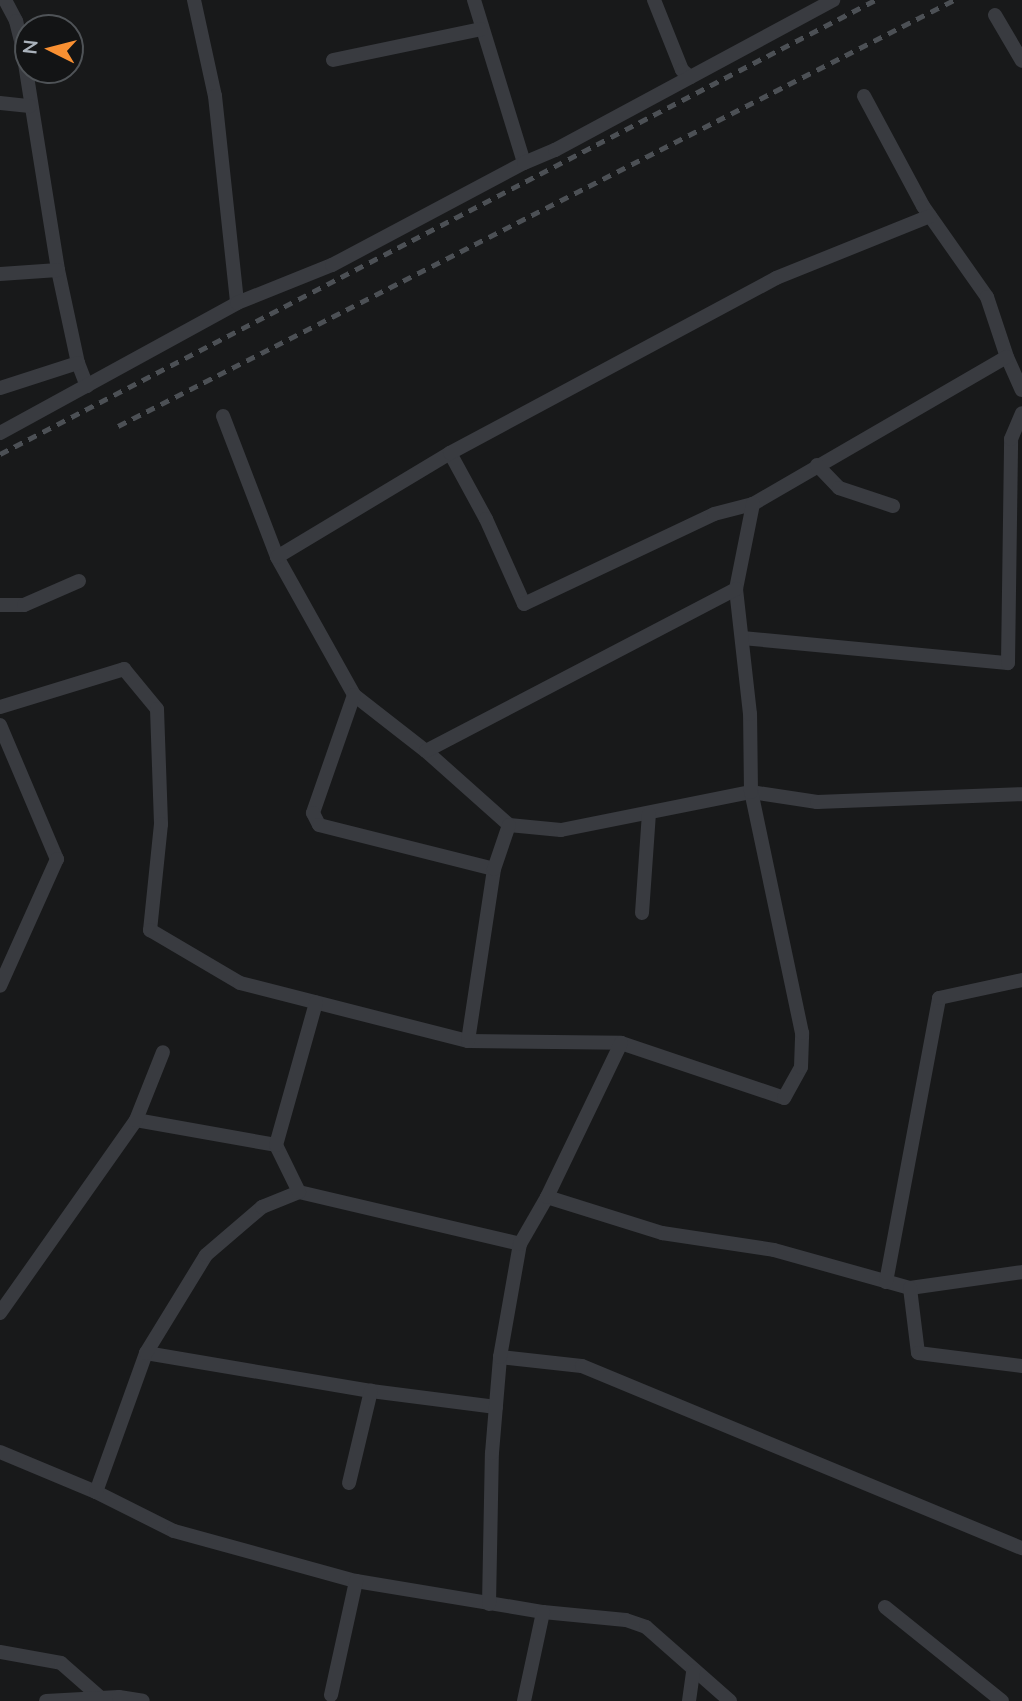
<!DOCTYPE html>
<style>
body{margin:0}
#map{position:relative;width:1022px;height:1701px;overflow:hidden;background:#18191a;font-family:Lato,sans-serif}
div>[style]{position:absolute}
[style*='--x']{left:calc(var(--x)*1px);top:calc(var(--y)*1px);width:calc(var(--w)*1px);rotate:calc(var(--a)*1deg)}
.minor>*{height:14px;margin:-7px;padding:0 7px;transform-origin:7px;border-radius:7px;background:#393b40}
.rail>*{height:4.5px;margin-top:-2.25px;transform-origin:0;background:repeating-linear-gradient(90deg,#4c5055 0 9px,transparent 0 16px)}
span{translate:-50% -50%;white-space:nowrap;text-align:center;line-height:1.15;-webkit-text-stroke:6px #131415;paint-order:stroke}
.north{position:absolute;left:14px;top:14px;width:70px;height:70px;box-sizing:border-box;background:#131415;border:2px solid #4f5357;border-radius:50%;rotate:276deg;font-size:19px;font-weight:700;line-height:28px;text-align:center;color:#aab2bb}
.north::after{content:'';display:block;margin:auto;width:24px;height:32px;background:#f99032;clip-path:polygon(50% 0,100% 100%,50% 72%,0 100%)}
</style>
<div id="map">
<div class="minor">
<div style="--x:5;--y:0;--w:24;--a:62"></div>
<div style="--x:16;--y:21;--w:25;--a:76"></div>
<div style="--x:22;--y:45;--w:228;--a:80.9"></div>
<div style="--x:58;--y:270;--w:95;--a:77.9"></div>
<div style="--x:78;--y:363;--w:25;--a:69"></div>
<div style="--x:194;--y:0;--w:98;--a:77.7"></div>
<div style="--x:215;--y:96;--w:208;--a:83.9"></div>
<div style="--x:474;--y:0;--w:170;--a:72.9"></div>
<div style="--x:654;--y:0;--w:75;--a:68.2"></div>
<div style="--x:682;--y:70;--w:11;--a:41"></div>
<div style="--x:995;--y:15;--w:53;--a:59.6"></div>
<div style="--x:333;--y:60;--w:151;--a:-11.8"></div>
<div style="--x:864;--y:96;--w:125;--a:61.8"></div>
<div style="--x:923;--y:206;--w:111;--a:54.9"></div>
<div style="--x:987;--y:297;--w:63;--a:71.6"></div>
<div style="--x:1007;--y:357;--w:36;--a:66"></div>
<div style="--x:0;--y:103;--w:30;--a:6"></div>
<div style="--x:0;--y:274;--w:58;--a:-3.9"></div>
<div style="--x:0;--y:388;--w:82;--a:-17.8"></div>
<div style="--x:223;--y:416;--w:151;--a:69"></div>
<div style="--x:277;--y:557;--w:158;--a:60.8"></div>
<div style="--x:354;--y:695;--w:91;--a:37.9"></div>
<div style="--x:426;--y:751;--w:111;--a:41.7"></div>
<div style="--x:509;--y:825;--w:52;--a:5.5"></div>
<div style="--x:561;--y:830;--w:194;--a:-11.3"></div>
<div style="--x:751;--y:792;--w:67;--a:8.6"></div>
<div style="--x:817;--y:802;--w:205;--a:-2.2"></div>
<div style="--x:0;--y:433;--w:270;--a:-28.7"></div>
<div style="--x:237;--y:303;--w:102;--a:-21.8"></div>
<div style="--x:332;--y:265;--w:217;--a:-28"></div>
<div style="--x:524;--y:163;--w:34;--a:-23"></div>
<div style="--x:555;--y:150;--w:316;--a:-28.3"></div>
<div style="--x:450;--y:453;--w:75;--a:61.4"></div>
<div style="--x:486;--y:519;--w:93;--a:65.9"></div>
<div style="--x:524;--y:604;--w:210;--a:-25.3"></div>
<div style="--x:714;--y:514;--w:40;--a:-14.4"></div>
<div style="--x:753;--y:504;--w:293;--a:-30.1"></div>
<div style="--x:817;--y:465;--w:32;--a:46"></div>
<div style="--x:839;--y:488;--w:57;--a:18.4"></div>
<div style="--x:277;--y:557;--w:202;--a:-31"></div>
<div style="--x:450;--y:453;--w:370;--a:-28.2"></div>
<div style="--x:776;--y:278;--w:166;--a:-21.9"></div>
<div style="--x:0;--y:605;--w:24;--a:0"></div>
<div style="--x:24;--y:605;--w:60;--a:-23.6"></div>
<div style="--x:742;--y:638;--w:267;--a:5.4"></div>
<div style="--x:1008;--y:663;--w:224;--a:-89.2"></div>
<div style="--x:1011;--y:439;--w:28;--a:-67"></div>
<div style="--x:354;--y:695;--w:125;--a:109.2"></div>
<div style="--x:313;--y:813;--w:13;--a:63"></div>
<div style="--x:319;--y:825;--w:180;--a:14.1"></div>
<div style="--x:0;--y:707;--w:130;--a:-17"></div>
<div style="--x:124;--y:669;--w:52;--a:50.5"></div>
<div style="--x:157;--y:709;--w:115;--a:88"></div>
<div style="--x:161;--y:824;--w:107;--a:95.9"></div>
<div style="--x:150;--y:930;--w:104;--a:30.5"></div>
<div style="--x:240;--y:983;--w:235;--a:14.3"></div>
<div style="--x:468;--y:1041;--w:153;--a:0.7"></div>
<div style="--x:621;--y:1043;--w:172;--a:18.6"></div>
<div style="--x:784;--y:1098;--w:35;--a:-61"></div>
<div style="--x:801;--y:1067;--w:34;--a:-88"></div>
<div style="--x:802;--y:1033;--w:246;--a:-101.9"></div>
<div style="--x:751;--y:792;--w:78;--a:-90.7"></div>
<div style="--x:750;--y:714;--w:126;--a:-96.4"></div>
<div style="--x:736;--y:589;--w:87;--a:-78.7"></div>
<div style="--x:0;--y:725;--w:146;--a:67"></div>
<div style="--x:57;--y:859;--w:139;--a:114.2"></div>
<div style="--x:426;--y:751;--w:350;--a:-27.6"></div>
<div style="--x:642;--y:913;--w:99;--a:-86"></div>
<div style="--x:468;--y:1041;--w:174;--a:-81.4"></div>
<div style="--x:494;--y:869;--w:46;--a:-71.2"></div>
<div style="--x:136;--y:1120;--w:142;--a:10.1"></div>
<div style="--x:299;--y:1192;--w:227;--a:13.2"></div>
<div style="--x:547;--y:1197;--w:121;--a:17.4"></div>
<div style="--x:662;--y:1233;--w:113;--a:8.6"></div>
<div style="--x:774;--y:1250;--w:141;--a:15.6"></div>
<div style="--x:910;--y:1288;--w:113;--a:-8.1"></div>
<div style="--x:886;--y:1282;--w:289;--a:-79.4"></div>
<div style="--x:939;--y:998;--w:85;--a:-12.2"></div>
<div style="--x:910;--y:1288;--w:65;--a:83"></div>
<div style="--x:918;--y:1353;--w:105;--a:7.1"></div>
<div style="--x:0;--y:1313;--w:236;--a:-54.8"></div>
<div style="--x:136;--y:1120;--w:73;--a:-68.3"></div>
<div style="--x:146;--y:1353;--w:228;--a:9.6"></div>
<div style="--x:371;--y:1391;--w:126;--a:7.3"></div>
<div style="--x:500;--y:1357;--w:82;--a:6.3"></div>
<div style="--x:582;--y:1366;--w:476;--a:22.5"></div>
<div style="--x:0;--y:1452;--w:104;--a:22.6"></div>
<div style="--x:96;--y:1492;--w:87;--a:26.6"></div>
<div style="--x:174;--y:1531;--w:189;--a:15.4"></div>
<div style="--x:356;--y:1581;--w:190;--a:9.4"></div>
<div style="--x:543;--y:1612;--w:83;--a:5.5"></div>
<div style="--x:626;--y:1620;--w:21;--a:19"></div>
<div style="--x:646;--y:1627;--w:112;--a:41.4"></div>
<div style="--x:349;--y:1483;--w:95;--a:-76.6"></div>
<div style="--x:96;--y:1492;--w:148;--a:-70.2"></div>
<div style="--x:146;--y:1353;--w:115;--a:-58.5"></div>
<div style="--x:206;--y:1255;--w:74;--a:-40.6"></div>
<div style="--x:262;--y:1207;--w:40;--a:-22"></div>
<div style="--x:299;--y:1192;--w:52;--a:-116.1"></div>
<div style="--x:276;--y:1145;--w:148;--a:-74.3"></div>
<div style="--x:489;--y:1604;--w:151;--a:-88.9"></div>
<div style="--x:492;--y:1453;--w:96;--a:-85.2"></div>
<div style="--x:500;--y:1357;--w:115;--a:-80"></div>
<div style="--x:520;--y:1244;--w:54;--a:-60.1"></div>
<div style="--x:547;--y:1197;--w:171;--a:-64.3"></div>
<div style="--x:885;--y:1607;--w:150;--a:38.8"></div>
<div style="--x:0;--y:1652;--w:62;--a:10.2"></div>
<div style="--x:61;--y:1663;--w:53;--a:41.2"></div>
<div style="--x:331;--y:1695;--w:117;--a:-77.6"></div>
<div style="--x:46;--y:1701;--w:73;--a:-3.1"></div>
<div style="--x:119;--y:1697;--w:24;--a:9"></div>
<div style="--x:524;--y:1701;--w:91;--a:-77.9"></div>
<div style="--x:689;--y:1701;--w:30;--a:-82"></div>
</div>
<div class="rail">
<div style="--x:118;--y:426;--w:938;--a:-27"></div>
<div style="--x:0;--y:454;--w:986;--a:-27.42"></div>
</div>
<div class="north">N</div>
</div>
